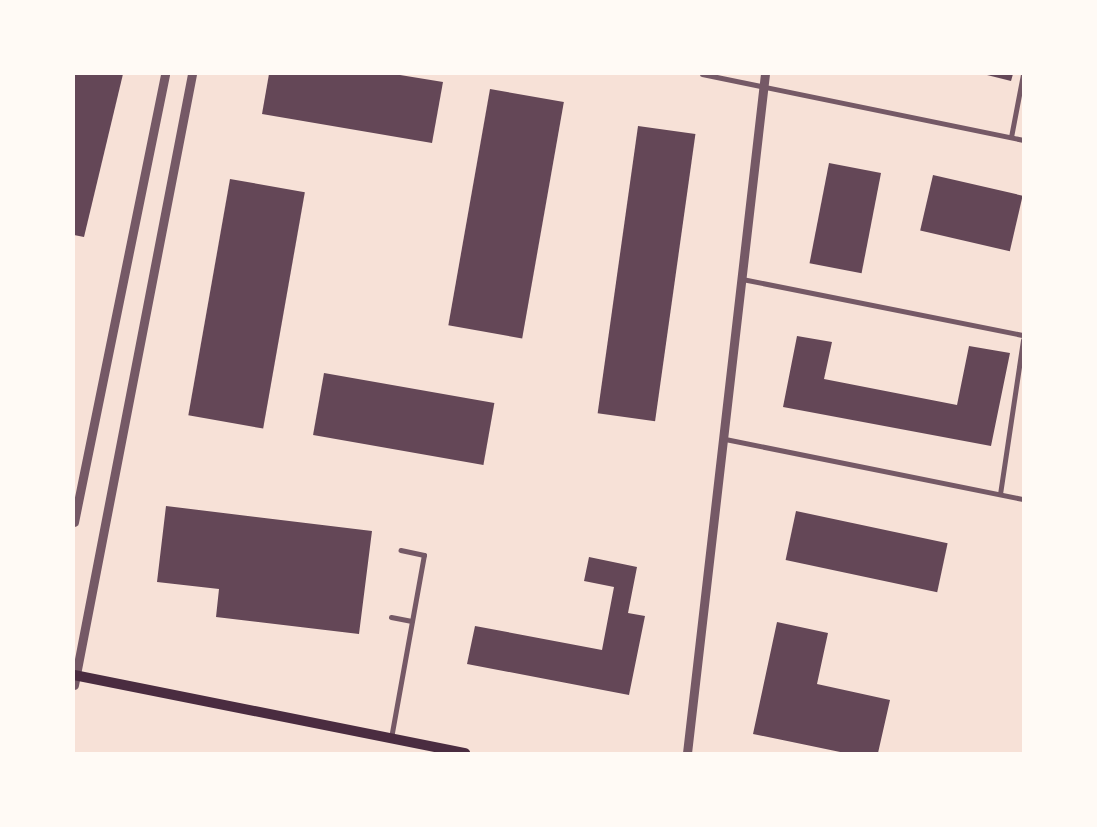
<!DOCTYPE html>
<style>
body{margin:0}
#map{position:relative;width:1097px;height:827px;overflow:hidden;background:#f7e1d7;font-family:Raleway,sans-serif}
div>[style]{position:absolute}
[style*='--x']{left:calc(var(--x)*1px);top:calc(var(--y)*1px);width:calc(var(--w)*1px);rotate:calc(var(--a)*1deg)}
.building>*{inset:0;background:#644757;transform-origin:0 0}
.minor>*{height:5px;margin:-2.5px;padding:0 2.5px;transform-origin:2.5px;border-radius:2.5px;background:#755966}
.tertiary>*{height:9px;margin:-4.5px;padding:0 4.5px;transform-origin:4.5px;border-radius:4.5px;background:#755966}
.secondary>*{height:10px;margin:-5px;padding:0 5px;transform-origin:5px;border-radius:5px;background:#4a2c40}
span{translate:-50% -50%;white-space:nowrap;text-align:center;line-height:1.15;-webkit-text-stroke:4.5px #fffaf5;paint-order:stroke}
.frame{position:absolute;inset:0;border:75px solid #fffaf5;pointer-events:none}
</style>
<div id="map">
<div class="building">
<div style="clip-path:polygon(74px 74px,123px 74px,84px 237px,74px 235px)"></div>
<div style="clip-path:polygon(269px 74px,394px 74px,443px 82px,432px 143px,262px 114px)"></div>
<div style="clip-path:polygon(983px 74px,1013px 74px,1011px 81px)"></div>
<div style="left:490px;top:89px;width:75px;height:240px;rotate:10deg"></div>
<div style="left:638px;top:126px;width:58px;height:290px;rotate:8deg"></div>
<div style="left:829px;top:163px;width:53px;height:102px;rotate:11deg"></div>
<div style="left:933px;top:175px;width:92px;height:57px;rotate:13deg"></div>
<div style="left:230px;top:179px;width:76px;height:240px;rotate:10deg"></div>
<div style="clip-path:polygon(797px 336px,832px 342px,824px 379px,957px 405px,969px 346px,1010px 353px,991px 446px,783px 407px)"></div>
<div style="left:324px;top:373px;width:173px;height:63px;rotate:10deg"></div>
<div style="clip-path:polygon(166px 506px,372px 531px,359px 634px,216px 617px,219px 589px,157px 582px)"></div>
<div style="left:796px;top:511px;width:155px;height:50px;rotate:12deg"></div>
<div style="clip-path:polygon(589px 557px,637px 567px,628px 613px,645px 616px,629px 695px,467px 664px,475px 626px,602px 650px,614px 587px,584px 581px)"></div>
<div style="clip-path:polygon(777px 622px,828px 633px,817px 684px,890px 700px,878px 753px,845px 753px,753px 734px)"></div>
</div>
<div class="minor">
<div style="--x:702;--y:74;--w:328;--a:11.6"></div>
<div style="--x:1011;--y:137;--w:64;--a:-79.2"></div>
<div style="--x:742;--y:279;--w:287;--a:11.3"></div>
<div style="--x:725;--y:439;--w:304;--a:11.4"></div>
<div style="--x:1000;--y:494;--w:156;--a:-81.5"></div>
<div style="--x:391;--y:617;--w:21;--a:11"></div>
<div style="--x:391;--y:738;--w:186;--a:-79.8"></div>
<div style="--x:424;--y:555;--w:24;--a:-168"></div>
</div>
<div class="tertiary">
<div style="--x:74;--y:522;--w:457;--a:-78.5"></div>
<div style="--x:74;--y:685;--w:622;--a:-79.07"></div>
<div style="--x:687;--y:753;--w:683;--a:-83.45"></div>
</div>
<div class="secondary">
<div style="--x:74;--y:675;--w:399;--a:11.3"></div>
</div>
<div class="frame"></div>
</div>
